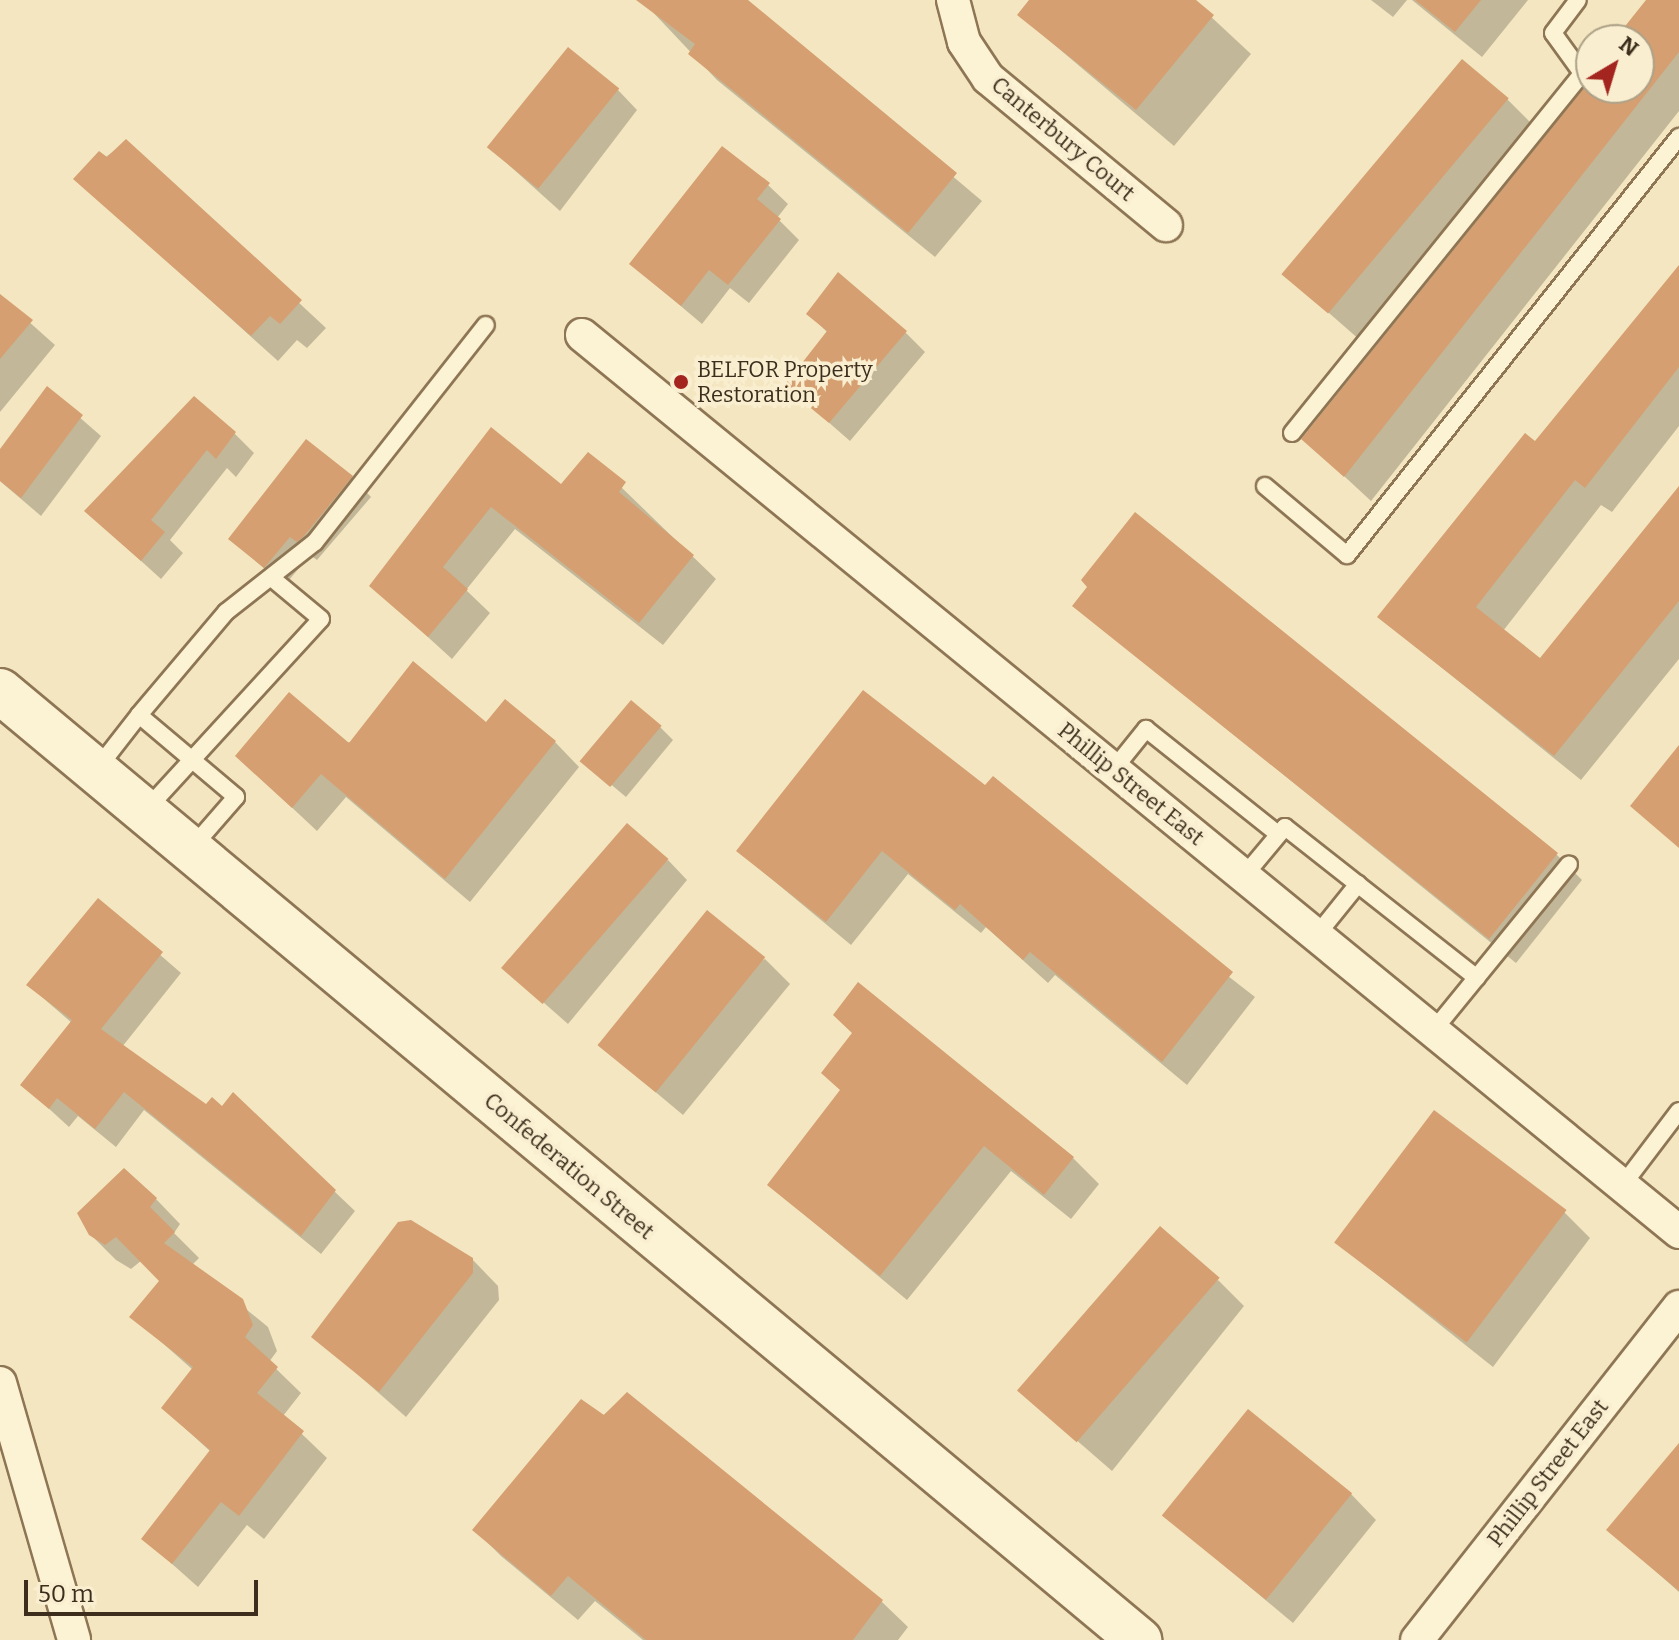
<!DOCTYPE html>
<style>
body{margin:0}
#map{position:relative;width:1679px;height:1640px;overflow:hidden;background:#f3e6c0;font-family:Bitter,serif}
div>[style]{position:absolute}
[style*='--x']{left:calc(var(--x)*1px);top:calc(var(--y)*1px);width:calc(var(--w)*1px);rotate:calc(var(--a)*1deg)}
.shadow>*{inset:0;background:#0003}
.building>*{inset:0;background:#d59f71;transform-origin:0 0}
.roads{filter:drop-shadow(2px 0 #8e7655) drop-shadow(-2px 0 #8e7655) drop-shadow(0 2px #8e7655) drop-shadow(0 -2px #8e7655)}
.service>*{height:16px;margin:-8px;padding:0 8px;transform-origin:8px;border-radius:8px;background:#fcf2d4}
.minor>*{height:32px;margin:-16px;padding:0 16px;transform-origin:16px;border-radius:16px;background:#fcf2d4}
.secondary>*{height:44px;margin:-22px;padding:0 22px;transform-origin:22px;border-radius:22px;background:#fcf2d4}
.dots>*{width:22px;height:22px;translate:-50% -50%;box-sizing:border-box;border:4px solid #f9efd0;border-radius:50%}
span{translate:-50% -50%;white-space:nowrap;text-align:center;line-height:1.15;-webkit-text-stroke:7px #f9efd0;paint-order:stroke}
.street-label{font-size:22px;color:#3c2d1c}
.poi-label{font-size:22px;color:#3c2d1c}
.left{translate:0 -50%;text-align:left}
.north{position:absolute;left:1575px;top:24px;width:80px;height:80px;box-sizing:border-box;background:#f9efd0;border:2px solid #ada188;border-radius:50%;rotate:38deg;font-size:22px;font-weight:700;line-height:32px;text-align:center;color:#3c2d1c}
.north::after{content:'';display:block;margin:auto;width:28px;height:36px;background:#a4241f;clip-path:polygon(50% 0,100% 100%,50% 72%,0 100%)}
.scale{position:absolute;left:24px;top:1580px;width:234px;height:36px;box-sizing:border-box;border:4px solid #3c2d1c;border-top:0;padding-left:10px;font-size:24px;line-height:28px;white-space:nowrap;color:#3c2d1c;-webkit-text-stroke:6px #f9efd0;paint-order:stroke}
</style>
<div id="map">
<div class="shadow">
<div style="clip-path:polygon(653px 0,744px 0,982px 201px,935px 257px,717px 80px,648px 7px)"></div>
<div style="clip-path:polygon(1032px 0,1193px 0,1251px 54px,1174px 146px,1019px 15px)"></div>
<div style="clip-path:polygon(1371px 0,1407px 0,1393px 17px)"></div>
<div style="clip-path:polygon(1412px 0,1528px 0,1482px 57px)"></div>
<div style="clip-path:polygon(1649px 0,1679px 0,1679px 111px,1371px 501px,1304px 439px,1591px 83px,1639px 88px,1639px 40px,1617px 40px)"></div>
<div style="clip-path:polygon(618px 90px,637px 110px,560px 211px,490px 148px)"></div>
<div style="clip-path:polygon(1507px 99px,1533px 125px,1361px 341px,1289px 278px)"></div>
<div style="clip-path:polygon(126px 142px,326px 328px,307px 348px,297px 340px,278px 361px,76px 179px)"></div>
<div style="clip-path:polygon(768px 185px,788px 204px,777px 218px,799px 240px,749px 303px,730px 288px,702px 324px,631px 264px)"></div>
<div style="clip-path:polygon(1679px 268px,1679px 426px,1612px 512px,1601px 505px,1503px 631px,1540px 661px,1679px 489px,1679px 659px,1581px 780px,1379px 617px,1536px 444px)"></div>
<div style="clip-path:polygon(0 296px,55px 345px,0 412px)"></div>
<div style="clip-path:polygon(809px 314px,905px 332px,925px 352px,850px 441px,787px 386px,828px 333px)"></div>
<div style="clip-path:polygon(47px 389px,101px 436px,41px 516px,0 481px,0 452px)"></div>
<div style="clip-path:polygon(491px 430px,561px 487px,588px 455px,716px 579px,663px 645px,515px 529px,466px 590px,490px 613px,452px 659px,372px 586px)"></div>
<div style="clip-path:polygon(234px 433px,254px 453px,236px 477px,227px 468px,170px 540px,183px 553px,161px 579px,86px 511px)"></div>
<div style="clip-path:polygon(352px 477px,371px 497px,317px 560px,310px 555px,284px 586px,231px 539px)"></div>
<div style="clip-path:polygon(1075px 606px,1556px 854px,1582px 880px,1516px 963px)"></div>
<div style="clip-path:polygon(864px 693px,1255px 997px,1187px 1085px,1055px 975px,1048px 983px,986px 927px,981px 933px,908px 874px,851px 945px,738px 851px)"></div>
<div style="clip-path:polygon(486px 725px,555px 742px,579px 767px,470px 902px,346px 797px,317px 831px,237px 756px)"></div>
<div style="clip-path:polygon(660px 727px,673px 740px,626px 797px,583px 761px)"></div>
<div style="clip-path:polygon(668px 860px,687px 880px,568px 1024px,510px 973px)"></div>
<div style="clip-path:polygon(98px 901px,181px 973px,122px 1047px,206px 1107px,222px 1109px,233px 1095px,355px 1211px,321px 1254px,144px 1110px,116px 1147px,78px 1116px,69px 1127px,22px 1084px,72px 1023px,28px 985px)"></div>
<div style="clip-path:polygon(765px 959px,790px 984px,683px 1115px,598px 1044px)"></div>
<div style="clip-path:polygon(842px 1091px,1073px 1158px,1099px 1184px,1071px 1219px,1011px 1171px,907px 1300px,769px 1185px)"></div>
<div style="clip-path:polygon(156px 1199px,180px 1224px,174px 1233px,199px 1258px,192px 1265px,268px 1327px,277px 1351px,269px 1362px,301px 1393px,283px 1416px,327px 1458px,264px 1539px,247px 1525px,198px 1587px,144px 1539px,211px 1452px,163px 1408px,193px 1370px,132px 1316px,162px 1281px,142px 1260px,131px 1269px,116px 1260px,90px 1234px)"></div>
<div style="clip-path:polygon(1564px 1212px,1590px 1238px,1493px 1367px,1336px 1242px)"></div>
<div style="clip-path:polygon(472px 1259px,498px 1286px,499px 1300px,406px 1417px,314px 1336px)"></div>
<div style="clip-path:polygon(1218px 1280px,1244px 1306px,1112px 1471px,1028px 1398px)"></div>
<div style="clip-path:polygon(627px 1394px,882px 1602px,908px 1627px,898px 1640px,643px 1640px,595px 1601px,578px 1620px,501px 1556px,475px 1530px)"></div>
<div style="clip-path:polygon(1679px 1446px,1679px 1592px,1608px 1529px)"></div>
<div style="clip-path:polygon(1351px 1494px,1376px 1520px,1293px 1623px,1165px 1516px)"></div>
</div>
<div class="building">
<div style="clip-path:polygon(636px 0,748px 0,957px 173px,908px 233px,688px 54px,695px 44px)"></div>
<div style="clip-path:polygon(1029px 0,1196px 0,1214px 15px,1136px 110px,1017px 15px)"></div>
<div style="clip-path:polygon(1415px 0,1481px 0,1455px 32px)"></div>
<div style="clip-path:polygon(1646px 0,1679px 0,1679px 52px,1344px 477px,1301px 439px,1591px 79px,1591px 88px,1639px 88px,1639px 40px,1614px 40px)"></div>
<div style="left:568px;top:47px;width:66px;height:129px;rotate:39deg"></div>
<div style="left:1462px;top:59px;width:61px;height:281px;rotate:40deg"></div>
<div style="clip-path:polygon(126px 139px,302px 300px,280px 324px,270px 316px,251px 336px,73px 179px,99px 151px,107px 157px)"></div>
<div style="clip-path:polygon(722px 146px,770px 183px,757px 199px,781px 219px,728px 285px,709px 270px,681px 306px,629px 264px)"></div>
<div style="clip-path:polygon(1679px 265px,1679px 367px,1585px 488px,1575px 480px,1476px 607px,1540px 658px,1679px 486px,1679px 601px,1554px 756px,1377px 617px,1525px 433px,1535px 441px)"></div>
<div style="clip-path:polygon(838px 272px,907px 331px,829px 423px,784px 386px,827px 331px,806px 314px)"></div>
<div style="clip-path:polygon(0 294px,33px 320px,0 359px)"></div>
<div style="clip-path:polygon(47px 386px,83px 415px,21px 498px,0 481px,0 449px)"></div>
<div style="clip-path:polygon(194px 396px,236px 432px,216px 459px,207px 450px,151px 520px,165px 532px,141px 561px,84px 511px)"></div>
<div style="clip-path:polygon(491px 427px,561px 484px,588px 452px,626px 482px,619px 492px,694px 555px,639px 623px,491px 507px,443px 567px,468px 589px,428px 637px,369px 586px)"></div>
<div style="clip-path:polygon(306px 439px,353px 476px,304px 536px,297px 542px,290px 537px,264px 568px,228px 539px)"></div>
<div style="clip-path:polygon(1135px 512px,1558px 853px,1489px 939px,1072px 606px,1087px 587px,1081px 580px)"></div>
<div style="clip-path:polygon(413px 661px,486px 722px,505px 699px,556px 741px,445px 879px,321px 774px,292px 808px,235px 756px,289px 692px,349px 743px)"></div>
<div style="clip-path:polygon(863px 690px,985px 785px,993px 776px,1233px 972px,1162px 1062px,1030px 952px,1023px 960px,960px 904px,955px 910px,882px 851px,826px 922px,736px 851px)"></div>
<div style="left:631px;top:700px;width:40px;height:80px;rotate:40deg"></div>
<div style="clip-path:polygon(1679px 745px,1679px 848px,1630px 806px)"></div>
<div style="left:627px;top:823px;width:55px;height:192px;rotate:41deg"></div>
<div style="clip-path:polygon(98px 898px,163px 952px,101px 1029px,206px 1104px,212px 1097px,222px 1106px,233px 1092px,336px 1190px,301px 1236px,124px 1092px,95px 1129px,57px 1098px,49px 1109px,20px 1085px,72px 1020px,26px 985px)"></div>
<div style="left:707px;top:910px;width:75px;height:174px;rotate:39deg"></div>
<div style="clip-path:polygon(858px 982px,1074px 1157px,1044px 1195px,984px 1146px,880px 1276px,767px 1185px,840px 1090px,821px 1073px,852px 1033px,833px 1015px)"></div>
<div style="left:1434px;top:1110px;width:166px;height:166px;rotate:37deg"></div>
<div style="clip-path:polygon(124px 1168px,157px 1198px,150px 1207px,175px 1232px,164px 1243px,243px 1299px,253px 1325px,245px 1337px,278px 1367px,257px 1393px,304px 1431px,239px 1516px,221px 1502px,172px 1564px,141px 1539px,210px 1450px,161px 1408px,193px 1367px,129px 1317px,159px 1281px,116px 1237px,105px 1245px,89px 1235px,77px 1213px)"></div>
<div style="clip-path:polygon(411px 1220px,473px 1258px,473px 1273px,379px 1392px,311px 1337px,398px 1222px)"></div>
<div style="left:1160px;top:1226px;width:79px;height:218px;rotate:41deg"></div>
<div style="clip-path:polygon(627px 1392px,883px 1600px,853px 1640px,646px 1640px,568px 1576px,551px 1596px,472px 1530px,581px 1399px,604px 1415px)"></div>
<div style="left:1248px;top:1409px;width:134px;height:137px;rotate:39deg"></div>
<div style="clip-path:polygon(1679px 1443px,1679px 1591px,1606px 1530px)"></div>
</div>
<div class="roads">
<div class="service">
<div style="--x:1292;--y:433;--w:462;--a:-51.1"></div>
<div style="--x:1582;--y:73;--w:49;--a:-125.9"></div>
<div style="--x:1553;--y:33;--w:41;--a:-52.9"></div>
<div style="--x:1265;--y:486;--w:107;--a:40.1"></div>
<div style="--x:1347;--y:555;--w:534;--a:-51.54"></div>
<div style="--x:139;--y:715;--w:135;--a:-49.8"></div>
<div style="--x:226;--y:612;--w:113;--a:-38.2"></div>
<div style="--x:315;--y:542;--w:276;--a:-51.8"></div>
<div style="--x:97;--y:769;--w:68;--a:-52.1"></div>
<div style="--x:139;--y:715;--w:127;--a:40.2"></div>
<div style="--x:236;--y:797;--w:70;--a:131"></div>
<div style="--x:1113;--y:770;--w:53;--a:-51.2"></div>
<div style="--x:1146;--y:729;--w:169;--a:38.5"></div>
<div style="--x:145;--y:811;--w:260;--a:-47.5"></div>
<div style="--x:321;--y:619;--w:62;--a:-140.2"></div>
<div style="--x:1244;--y:876;--w:64;--a:-50.1"></div>
<div style="--x:1285;--y:827;--w:244;--a:38.2"></div>
<div style="--x:1316;--y:936;--w:67;--a:-51.1"></div>
<div style="--x:1433;--y:1031;--w:215;--a:-50.8"></div>
<div style="--x:1622;--y:1186;--w:94;--a:-52.8"></div>
</div>
<div class="minor">
<div style="--x:953;--y:0;--w:43;--a:75.3"></div>
<div style="--x:964;--y:42;--w:43;--a:56.3"></div>
<div style="--x:988;--y:78;--w:231;--a:39.6"></div>
<div style="--x:582;--y:335;--w:1417;--a:39.27"></div>
<div style="--x:0;--y:1383;--w:267;--a:73.9"></div>
<div style="--x:1417;--y:1640;--w:424;--a:-51.8"></div>
</div>
<div class="secondary">
<div style="--x:0;--y:691;--w:1483;--a:39.8"></div>
</div>
</div>
<div class="dots">
<div style="left:681px;top:382px;background:#a4241f"></div>
</div>
<div class="street-label">
<span style="left:1063px;top:139px;rotate:40deg">Canterbury Court</span>
<span style="left:1131px;top:784px;rotate:39deg">Phillip Street East</span>
<span style="left:569px;top:1166px;rotate:40deg">Confederation Street</span>
<span style="left:1548px;top:1473px;rotate:-52deg">Phillip Street East</span>
</div>
<div class="poi-label">
<span class="left" style="left:697px;top:382px">BELFOR Property<br>Restoration</span>
</div>
<div class="north">N</div>
<div class="scale">50 m</div>
</div>
